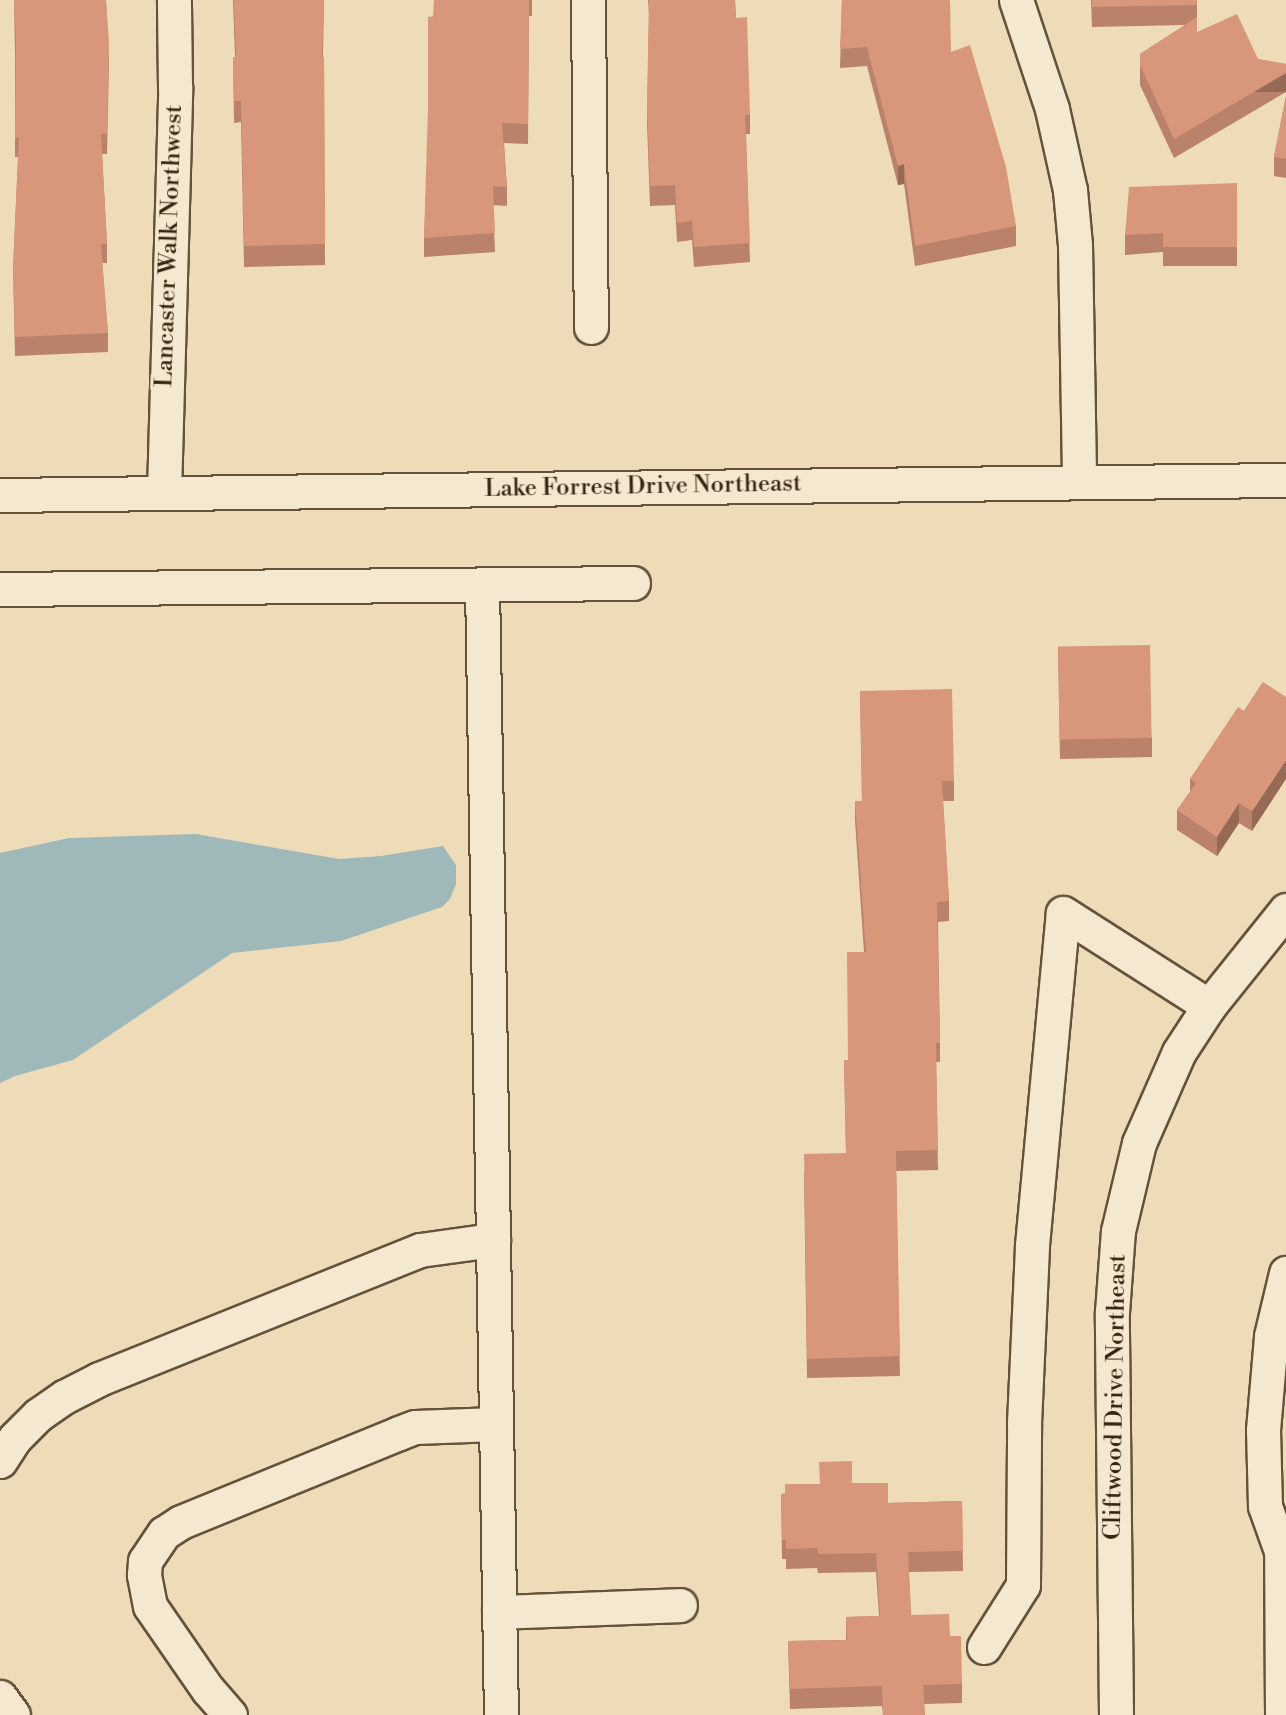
<!DOCTYPE html>
<style>
body{margin:0}
#map{position:relative;width:1286px;height:1715px;overflow:hidden;background:#eedbb7;font-family:"Libre Bodoni",serif}
div>[style]{position:absolute}
[style*='--x']{left:calc(var(--x)*1px);top:calc(var(--y)*1px);width:calc(var(--w)*1px);rotate:calc(var(--a)*1deg)}
.water>*{inset:0;background:#9fb8ba}
.roads{filter:drop-shadow(2px 0 #64523a) drop-shadow(-2px 0 #64523a) drop-shadow(0 2px #64523a) drop-shadow(0 -2px #64523a)}
.minor>*{height:33px;margin:-16.5px;padding:0 16.5px;transform-origin:16.5px;border-radius:16.5px;background:#f4e8d0}
.tertiary>*{height:33px;margin:-16.5px;padding:0 16.5px;transform-origin:16.5px;border-radius:16.5px;background:#f4e8d0}
.wall>*{inset:0;background:#ba826a}
.shaded-wall>*{inset:0;background:#976a56;transform-origin:0 0}
.building>*{inset:0;background:#d8977b;transform-origin:0 0}
span{translate:-50% -50%;white-space:nowrap;text-align:center;line-height:1.15;-webkit-text-stroke:6px #f4e8d0;paint-order:stroke}
.street-label{font-size:24px;color:#362410}
</style>
<div id="map">
<div class="water">
<div style="clip-path:polygon(196px 834px,339px 859px,381px 856px,443px 846px,456px 865px,456px 884px,450px 899px,442px 907px,341px 941px,232px 953px,73px 1060px,15px 1076px,0 1083px,0 853px,69px 838px)"></div>
</div>
<div class="roads">
<div class="minor">
<div style="--x:588;--y:0;--w:327;--a:89.5"></div>
<div style="--x:1016;--y:0;--w:115;--a:71.7"></div>
<div style="--x:1052;--y:109;--w:83;--a:77.5"></div>
<div style="--x:1070;--y:190;--w:55;--a:84.8"></div>
<div style="--x:1075;--y:245;--w:237;--a:89"></div>
<div style="--x:164;--y:493;--w:406;--a:-88.4"></div>
<div style="--x:175;--y:87;--w:87;--a:-90.7"></div>
<div style="--x:482;--y:584;--w:1131;--a:89.04"></div>
<div style="--x:0;--y:589;--w:633;--a:-0.54"></div>
<div style="--x:0;--y:1461;--w:27;--a:-57"></div>
<div style="--x:15;--y:1438;--w:33;--a:-45"></div>
<div style="--x:38;--y:1415;--w:32;--a:-35"></div>
<div style="--x:64;--y:1397;--w:39;--a:-27"></div>
<div style="--x:99;--y:1379;--w:346;--a:-21.9"></div>
<div style="--x:420;--y:1250;--w:74;--a:-7.8"></div>
<div style="--x:499;--y:1612;--w:181;--a:-2.2"></div>
<div style="--x:984;--y:1647;--w:73;--a:-57.8"></div>
<div style="--x:1023;--y:1585;--w:162;--a:-89.6"></div>
<div style="--x:1024;--y:1423;--w:178;--a:-87.4"></div>
<div style="--x:1032;--y:1245;--w:333;--a:-84.7"></div>
<div style="--x:1063;--y:913;--w:173;--a:32.5"></div>
<div style="--x:0;--y:1697;--w:22;--a:54"></div>
<div style="--x:230;--y:1715;--w:33;--a:-131"></div>
<div style="--x:208;--y:1690;--w:102;--a:-124.6"></div>
<div style="--x:150;--y:1606;--w:32;--a:-101"></div>
<div style="--x:144;--y:1575;--w:14;--a:-86"></div>
<div style="--x:145;--y:1561;--w:34;--a:-56"></div>
<div style="--x:164;--y:1533;--w:20;--a:-33"></div>
<div style="--x:181;--y:1522;--w:235;--a:-22.2"></div>
<div style="--x:399;--y:1433;--w:17;--a:-21"></div>
<div style="--x:415;--y:1427;--w:81;--a:-2.1"></div>
<div style="--x:1116;--y:1715;--w:403;--a:-90.6"></div>
<div style="--x:1112;--y:1312;--w:81;--a:-85.8"></div>
<div style="--x:1118;--y:1231;--w:90;--a:-76.6"></div>
<div style="--x:1139;--y:1143;--w:99;--a:-66.3"></div>
<div style="--x:1179;--y:1052;--w:55;--a:-56.9"></div>
<div style="--x:1209;--y:1006;--w:123;--a:-51.3"></div>
<div style="--x:1282;--y:1715;--w:164;--a:-90.3"></div>
<div style="--x:1281;--y:1551;--w:48;--a:-109.6"></div>
<div style="--x:1265;--y:1506;--w:76;--a:-91.5"></div>
<div style="--x:1263;--y:1430;--w:94;--a:-85.1"></div>
<div style="--x:1271;--y:1336;--w:65;--a:-76.6"></div>
</div>
<div class="tertiary">
<div style="--x:0;--y:495;--w:1286;--a:-0.67"></div>
</div>
</div>
<div class="wall">
<div style="clip-path:polygon(14px 0,106px 0,109px 63px,107px 154px,102px 154px,107px 244px,107px 263px,102px 263px,108px 333px,108px 352px,15px 356px,13px 269px,18px 157px,15px 157px,15px 55px)"></div>
<div style="clip-path:polygon(233px 0,324px 0,323px 57px,324px 57px,325px 265px,244px 267px,241px 122px,234px 123px,233px 57px,235px 57px)"></div>
<div style="clip-path:polygon(434px 0,532px 0,532px 16px,529px 16px,528px 144px,504px 143px,507px 187px,507px 206px,493px 205px,495px 252px,424px 257px,424px 238px)"></div>
<div style="clip-path:polygon(648px 0,735px 0,736px 18px,750px 115px,750px 134px,746px 134px,750px 262px,694px 267px,692px 240px,677px 242px,675px 205px,650px 206px,647px 124px,649px 14px)"></div>
<div style="clip-path:polygon(842px 0,951px 52px,1016px 226px,1016px 246px,915px 266px,904px 184px,898px 185px,867px 66px,840px 68px)"></div>
<div style="clip-path:polygon(1091px 0,1197px 0,1197px 32px,1258px 59px,1286px 64px,1286px 92px,1174px 158px,1140px 85px,1140px 54px,1185px 25px,1092px 27px)"></div>
<div style="clip-path:polygon(1286px 96px,1286px 178px,1274px 176px,1274px 157px)"></div>
<div style="clip-path:polygon(1237px 183px,1237px 266px,1163px 266px,1163px 252px,1125px 255px,1125px 235px)"></div>
<div style="clip-path:polygon(1058px 647px,1152px 738px,1152px 757px,1060px 759px)"></div>
<div style="clip-path:polygon(1263px 682px,1252px 831px,1239px 823px,1217px 856px,1177px 830px,1177px 810px,1190px 792px,1190px 779px,1244px 711px)"></div>
<div style="clip-path:polygon(860px 691px,954px 781px,954px 801px,943px 801px,949px 901px,949px 921px,938px 922px,940px 1043px,940px 1062px,936px 1062px,938px 1170px,896px 1171px,900px 1376px,807px 1378px,804px 1173px,846px 1153px,844px 1060px,848px 1060px,864px 952px,855px 821px,855px 801px,862px 801px)"></div>
<div style="clip-path:polygon(852px 1483px,888px 1503px,962px 1501px,963px 1571px,909px 1572px,911px 1615px,950px 1636px,962px 1684px,962px 1703px,924px 1704px,925px 1715px,883px 1715px,882px 1706px,790px 1709px,788px 1641px,846px 1640px,846px 1617px,879px 1616px,876px 1572px,818px 1573px,817px 1568px,786px 1569px,786px 1559px,782px 1559px,781px 1494px)"></div>
</div>
<div class="shaded-wall">
<div style="left:1286px;top:73px;width:19px;height:130px;rotate:90deg"></div>
<div style="clip-path:polygon(904px 164px,904px 184px,898px 185px,898px 166px)"></div>
<div style="clip-path:polygon(1286px 760px,1286px 779px,1252px 831px,1252px 811px)"></div>
<div style="clip-path:polygon(1239px 803px,1239px 823px,1217px 856px,1217px 837px)"></div>
</div>
<div class="building">
<div style="clip-path:polygon(14px 0,106px 0,109px 43px,107px 134px,101px 134px,107px 244px,101px 244px,108px 333px,15px 337px,13px 269px,19px 137px,15px 138px,16px 41px)"></div>
<div style="clip-path:polygon(234px 0,324px 0,322px 57px,324px 57px,325px 244px,244px 246px,241px 101px,234px 101px,233px 57px,236px 57px)"></div>
<div style="clip-path:polygon(434px 0,529px 0,528px 124px,502px 123px,507px 187px,493px 186px,495px 233px,424px 238px,428px 108px,428px 17px,434px 16px)"></div>
<div style="clip-path:polygon(649px 0,735px 0,736px 18px,747px 17px,750px 115px,745px 115px,750px 243px,694px 247px,692px 221px,677px 223px,675px 185px,650px 186px,647px 104px)"></div>
<div style="clip-path:polygon(842px 0,950px 0,951px 52px,970px 45px,1006px 167px,1016px 226px,915px 246px,904px 164px,898px 166px,867px 47px,840px 49px)"></div>
<div style="clip-path:polygon(1092px 0,1197px 0,1197px 5px,1092px 7px)"></div>
<div style="clip-path:polygon(1237px 14px,1258px 59px,1286px 64px,1286px 73px,1174px 139px,1140px 65px,1140px 54px,1197px 17px,1197px 32px)"></div>
<div style="clip-path:polygon(1286px 96px,1286px 159px,1274px 157px)"></div>
<div style="clip-path:polygon(1237px 183px,1237px 247px,1163px 247px,1163px 233px,1125px 235px,1129px 187px)"></div>
<div style="left:1150px;top:645px;width:93px;height:92px;rotate:89deg"></div>
<div style="clip-path:polygon(1263px 682px,1286px 697px,1286px 760px,1252px 811px,1239px 803px,1217px 837px,1177px 810px,1196px 783px,1190px 779px,1238px 707px,1244px 711px)"></div>
<div style="clip-path:polygon(952px 689px,954px 781px,942px 781px,949px 901px,937px 902px,940px 1043px,936px 1043px,938px 1150px,896px 1151px,900px 1356px,807px 1359px,804px 1154px,846px 1153px,844px 1060px,848px 1060px,847px 952px,866px 952px,855px 801px,862px 801px,860px 691px)"></div>
<div style="clip-path:polygon(852px 1461px,852px 1483px,888px 1483px,888px 1503px,962px 1501px,963px 1551px,908px 1552px,911px 1615px,949px 1614px,950px 1636px,961px 1636px,962px 1684px,923px 1685px,925px 1715px,883px 1715px,882px 1686px,790px 1689px,788px 1641px,847px 1640px,846px 1617px,880px 1616px,876px 1553px,818px 1554px,817px 1548px,786px 1549px,786px 1540px,782px 1540px,781px 1494px,785px 1494px,785px 1484px,820px 1484px,819px 1462px)"></div>
</div>
<div class="street-label">
<span style="left:170px;top:246px;rotate:-88deg">Lancaster Walk Northwest</span>
<span style="left:643px;top:487px;rotate:-1deg">Lake Forrest Drive Northeast</span>
<span style="left:1116px;top:1397px;rotate:-89deg">Cliftwood Drive Northeast</span>
</div>
</div>
